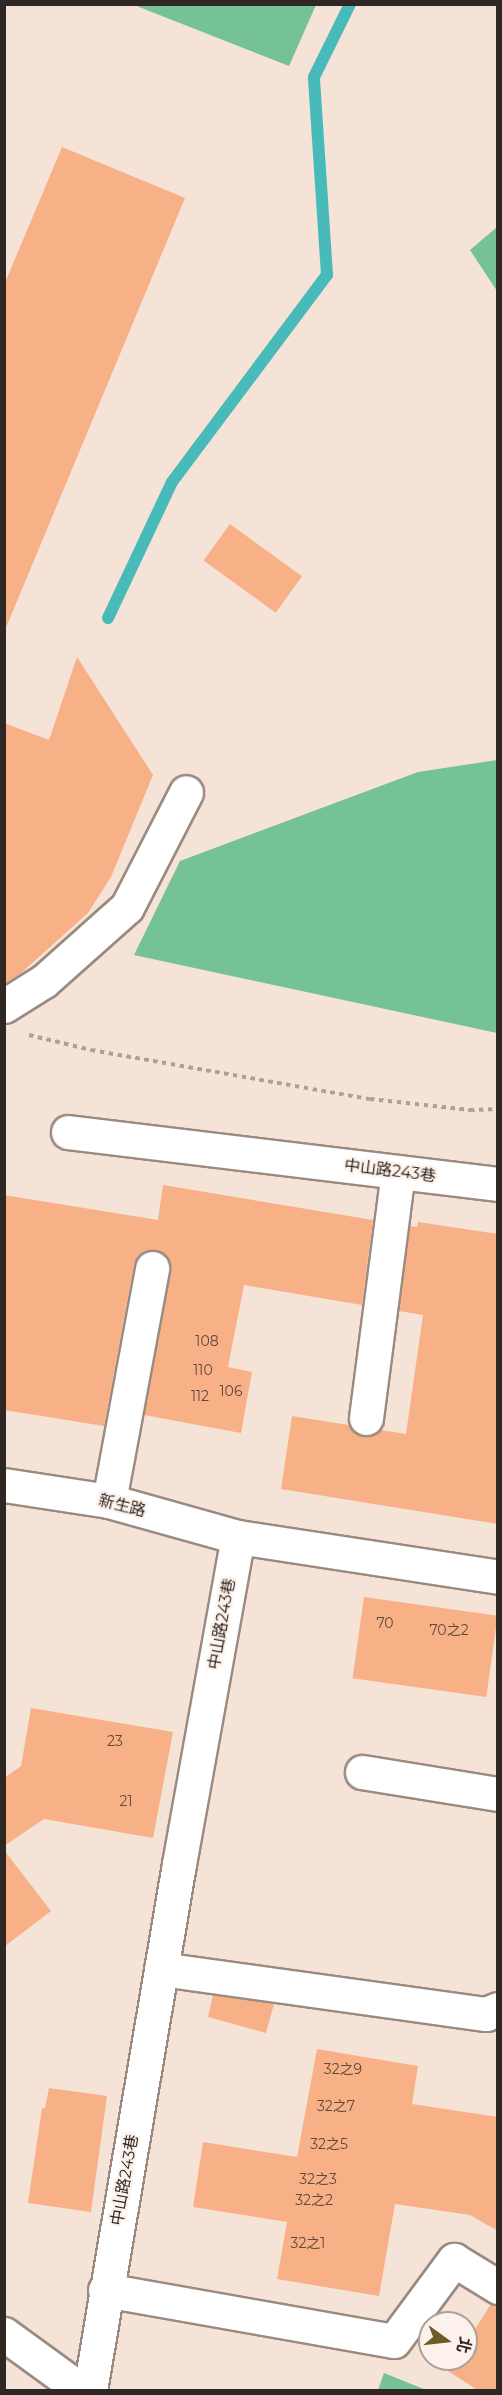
<!DOCTYPE html>
<meta charset="utf-8">
<style>
body{margin:0}
#map{position:relative;width:502px;height:2395px;overflow:hidden;background:#f6e3d8;font-family:Montserrat,"Noto Sans TC",sans-serif}
div>[style]{position:absolute}
[style*='--x']{left:calc(var(--x)*1px);top:calc(var(--y)*1px);width:calc(var(--w)*1px);rotate:calc(var(--a)*1deg)}
.forest>*{inset:0;background:#74c296}
.stream>*{height:12px;margin:-6px;padding:0 6px;transform-origin:6px;border-radius:6px;background:#49baba}
.building>*{inset:0;background:#f8b087;transform-origin:0 0}
.path>*{height:4px;margin-top:-2px;transform-origin:0;background:repeating-linear-gradient(90deg,#ae9f97 0 4.5px,transparent 0 9px)}
.roads{filter:drop-shadow(2px 0 #9b8a80) drop-shadow(-2px 0 #9b8a80) drop-shadow(0 2px #9b8a80) drop-shadow(0 -2px #9b8a80)}
.minor>*{height:33px;margin:-16.5px;padding:0 16.5px;transform-origin:16.5px;border-radius:16.5px;background:#fff}
span{translate:-50% -50%;white-space:nowrap;text-align:center;line-height:1.15;-webkit-text-stroke:4.5px #fdf2eb;paint-order:stroke}
.number-label{font-size:14px;color:#60493c}
.number-label span{-webkit-text-stroke-width:0}
.street-label{font-size:16px;color:#2e2723}
.frame{position:absolute;inset:0;border:6px solid #2e2723;pointer-events:none}
.north{position:absolute;left:418px;top:2311px;width:60px;height:60px;box-sizing:border-box;background:#fdf2eb;border:2px solid #aaa19b;border-radius:50%;rotate:105deg;font-size:16px;font-weight:700;line-height:24px;text-align:center;color:#2e2723}
.north::after{content:'';display:block;margin:auto;width:21px;height:27px;background:#6d5b29;clip-path:polygon(50% 0,100% 100%,50% 72%,0 100%)}
</style>
<div id="map">
<div class="forest">
<div style="clip-path:polygon(134px 5px,316px 5px,289px 66px)"></div>
<div style="clip-path:polygon(497px 227px,497px 291px,470px 250px)"></div>
<div style="clip-path:polygon(497px 760px,497px 1033px,134px 955px,180px 861px,418px 772px)"></div>
<div style="clip-path:polygon(384px 2373px,426px 2390px,378px 2390px)"></div>
</div>
<div class="stream">
<div style="--x:108;--y:618;--w:150;--a:-64.8"></div>
<div style="--x:172;--y:482;--w:259;--a:-53.2"></div>
<div style="--x:327;--y:275;--w:198;--a:-93.8"></div>
<div style="--x:314;--y:77;--w:81;--a:-63.7"></div>
</div>
<div class="building">
<div style="clip-path:polygon(62px 147px,185px 198px,5px 630px,4px 285px)"></div>
<div style="left:230px;top:524px;width:89px;height:45px;rotate:36deg"></div>
<div style="clip-path:polygon(77px 657px,153px 775px,111px 877px,88px 913px,20px 974px,4px 984px,4px 723px,49px 740px)"></div>
<div style="clip-path:polygon(163px 1185px,373px 1220px,362px 1305px,244px 1285px,228px 1367px,252px 1372px,241px 1433px,144px 1415px,170px 1271px,169px 1261px,165px 1254px,156px 1250px,146px 1250px,138px 1255px,134px 1265px,104px 1426px,4px 1410px,4px 1195px,158px 1220px)"></div>
<div style="clip-path:polygon(418px 1222px,498px 1234px,498px 1524px,281px 1489px,292px 1416px,349px 1425px,354px 1432px,363px 1436px,373px 1435px,381px 1430px,406px 1434px,423px 1315px,399px 1311px,410px 1226px,417px 1227px)"></div>
<div style="left:364px;top:1597px;width:135px;height:82px;rotate:8deg"></div>
<div style="clip-path:polygon(31px 1708px,173px 1732px,153px 1838px,44px 1819px,4px 1846px,4px 1778px,21px 1766px)"></div>
<div style="clip-path:polygon(4px 1850px,51px 1911px,4px 1947px)"></div>
<div style="clip-path:polygon(213px 1995px,274px 2004px,266px 2033px,208px 2017px)"></div>
<div style="clip-path:polygon(317px 2049px,418px 2066px,412px 2104px,498px 2117px,498px 2231px,470px 2215px,395px 2204px,379px 2296px,277px 2279px,287px 2222px,193px 2207px,203px 2142px,297px 2157px)"></div>
<div style="clip-path:polygon(49px 2088px,107px 2096px,91px 2212px,28px 2203px,42px 2108px,45px 2108px)"></div>
<div style="clip-path:polygon(491px 2304px,498px 2306px,498px 2391px,479px 2391px,448px 2371px,456px 2359px,466px 2359px,466px 2343px)"></div>
</div>
<div class="path">
<div style="--x:29;--y:1035;--w:64;--a:13.6"></div>
<div style="--x:91;--y:1050;--w:283;--a:10"></div>
<div style="--x:370;--y:1099;--w:101;--a:6.3"></div>
<div style="--x:470;--y:1110;--w:28;--a:-2"></div>
</div>
<div class="roads">
<div class="minor">
<div style="--x:4;--y:1006;--w:47;--a:-32"></div>
<div style="--x:44;--y:981;--w:111;--a:-41.7"></div>
<div style="--x:127;--y:907;--w:129;--a:-62.8"></div>
<div style="--x:68;--y:1132;--w:433;--a:6.9"></div>
<div style="--x:366;--y:1418;--w:248;--a:-82.6"></div>
<div style="--x:4;--y:1485;--w:106;--a:8.7"></div>
<div style="--x:109;--y:1501;--w:134;--a:15.6"></div>
<div style="--x:238;--y:1537;--w:263;--a:8.7"></div>
<div style="--x:109;--y:1501;--w:237;--a:-79.5"></div>
<div style="--x:362;--y:1772;--w:138;--a:9.2"></div>
<div style="--x:161;--y:1969;--w:328;--a:7.9"></div>
<div style="--x:486;--y:2014;--w:13;--a:-23"></div>
<div style="--x:105;--y:2290;--w:293;--a:10"></div>
<div style="--x:394;--y:2341;--w:101;--a:-53.5"></div>
<div style="--x:454;--y:2260;--w:52;--a:31.5"></div>
<div style="--x:4;--y:2334;--w:95;--a:36"></div>
<div style="--x:90;--y:2390;--w:533;--a:-80.4"></div>
<div style="--x:179;--y:1864;--w:332;--a:-79.8"></div>
</div>
</div>
<div class="number-label">
<span style="left:207px;top:1341px">108</span>
<span style="left:203px;top:1370px">110</span>
<span style="left:231px;top:1391px">106</span>
<span style="left:200px;top:1396px">112</span>
<span style="left:385px;top:1623px">70</span>
<span style="left:449px;top:1630px">70之2</span>
<span style="left:115px;top:1741px">23</span>
<span style="left:126px;top:1801px">21</span>
<span style="left:343px;top:2069px">32之9</span>
<span style="left:336px;top:2106px">32之7</span>
<span style="left:329px;top:2144px">32之5</span>
<span style="left:318px;top:2179px">32之3</span>
<span style="left:314px;top:2200px">32之2</span>
<span style="left:308px;top:2243px">32之1</span>
</div>
<div class="street-label">
<span style="left:390px;top:1171px;rotate:7deg">中山路243巷</span>
<span style="left:122px;top:1506px;rotate:14deg">新生路</span>
<span style="left:222px;top:1624px;rotate:-80deg">中山路243巷</span>
<span style="left:125px;top:2180px;rotate:-80deg">中山路243巷</span>
</div>
<div class="frame"></div>
<div class="north">北</div>
</div>
